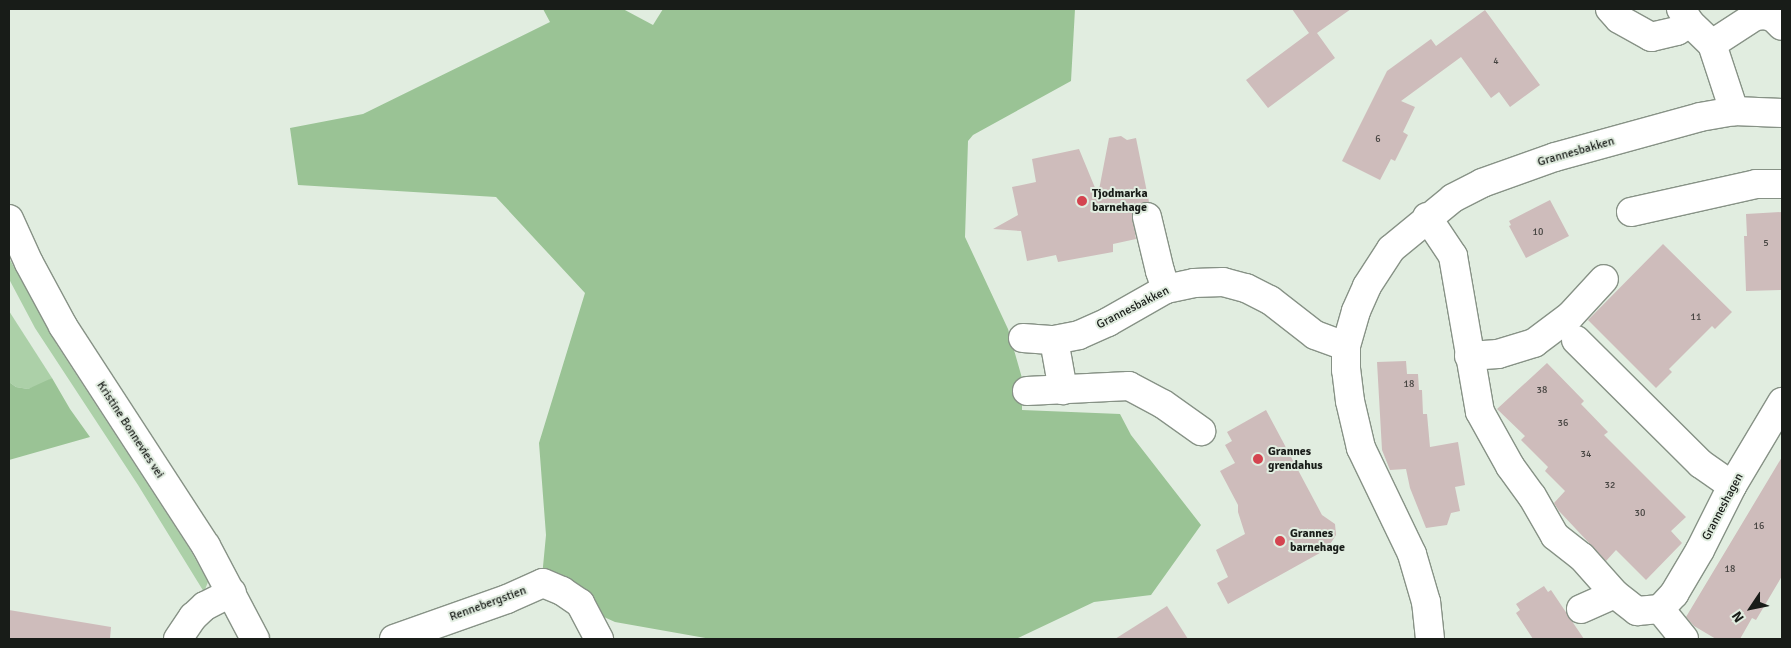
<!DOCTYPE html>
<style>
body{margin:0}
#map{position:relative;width:1791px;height:648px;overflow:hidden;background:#e1ede0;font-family:Signika,sans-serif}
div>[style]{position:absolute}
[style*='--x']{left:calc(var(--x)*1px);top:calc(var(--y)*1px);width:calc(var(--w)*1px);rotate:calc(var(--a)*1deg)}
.green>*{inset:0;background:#acd0a8}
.forest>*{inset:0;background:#9ac395}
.building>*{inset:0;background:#cebcbb}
.roads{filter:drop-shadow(1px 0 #879286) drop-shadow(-1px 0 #879286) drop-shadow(0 1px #879286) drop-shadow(0 -1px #879286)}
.minor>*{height:28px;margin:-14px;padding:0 14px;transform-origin:14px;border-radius:14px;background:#fff}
.major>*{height:28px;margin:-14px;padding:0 14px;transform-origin:14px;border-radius:14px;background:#fff}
.dots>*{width:14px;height:14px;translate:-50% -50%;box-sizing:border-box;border:2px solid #e1ede0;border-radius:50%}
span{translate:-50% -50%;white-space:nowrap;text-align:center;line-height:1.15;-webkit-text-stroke:4px #e1ede0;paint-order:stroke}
.number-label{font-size:10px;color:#464441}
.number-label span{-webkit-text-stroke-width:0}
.street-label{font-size:12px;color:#181c18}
.poi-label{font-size:12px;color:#181c18;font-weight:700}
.left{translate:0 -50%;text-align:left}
.frame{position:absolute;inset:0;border:10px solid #181c18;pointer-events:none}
.north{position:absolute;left:1726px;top:583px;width:50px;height:50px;-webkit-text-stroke:4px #e1ede0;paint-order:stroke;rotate:236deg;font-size:14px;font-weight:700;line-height:20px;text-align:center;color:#181c18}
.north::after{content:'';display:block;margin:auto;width:18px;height:22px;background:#181c18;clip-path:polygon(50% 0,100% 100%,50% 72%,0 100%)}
</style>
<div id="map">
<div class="green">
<div style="clip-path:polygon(9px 258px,57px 345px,191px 551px,208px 582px,204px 592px,138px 485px,35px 328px,9px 279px)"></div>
<div style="clip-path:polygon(9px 311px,52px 378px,41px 385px,28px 389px,16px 387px,9px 382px)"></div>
</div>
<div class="forest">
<div style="clip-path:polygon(543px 9px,623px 9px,653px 25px,663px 9px,1075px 9px,1071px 81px,973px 135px,968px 141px,965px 237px,1008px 329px,1022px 378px,1022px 410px,1120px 414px,1131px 435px,1201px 525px,1151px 595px,1094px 602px,1016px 639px,711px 639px,615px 622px,593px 612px,542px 577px,546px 535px,539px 443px,585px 293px,496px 197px,298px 185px,290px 128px,363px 114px,550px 22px)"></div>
<div style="clip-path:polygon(52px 378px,70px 409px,90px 437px,9px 460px,9px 382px,16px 387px,28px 389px)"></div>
</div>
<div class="building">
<div style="clip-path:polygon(1292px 9px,1351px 9px,1317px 33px,1335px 58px,1268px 108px,1246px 80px,1309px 33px)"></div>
<div style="clip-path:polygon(1485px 10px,1540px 85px,1510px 107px,1499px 92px,1491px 98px,1461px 57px,1401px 101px,1415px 107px,1403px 132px,1408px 135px,1395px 161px,1391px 159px,1380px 180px,1342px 161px,1387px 71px,1431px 39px,1436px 46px)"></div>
<div style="clip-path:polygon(1121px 136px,1127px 140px,1136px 138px,1149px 202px,1137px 205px,1132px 212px,1136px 239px,1113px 244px,1113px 252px,1058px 262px,1056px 255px,1027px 261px,1021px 231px,993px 229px,1018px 215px,1012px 187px,1036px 182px,1032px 159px,1079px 149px,1098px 195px,1109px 138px)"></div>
<div style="clip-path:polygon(1550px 200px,1569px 236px,1526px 258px,1509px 226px,1511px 225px,1509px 221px)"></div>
<div style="clip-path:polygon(1782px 212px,1782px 290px,1746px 291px,1744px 236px,1747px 236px,1746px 214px)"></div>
<div style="clip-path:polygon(1663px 244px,1732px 312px,1715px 329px,1712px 326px,1669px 369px,1672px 372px,1656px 388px,1588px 320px)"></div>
<div style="clip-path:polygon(1406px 361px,1407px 374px,1418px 374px,1419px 390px,1422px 390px,1423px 414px,1427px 414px,1430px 447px,1458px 442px,1465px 485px,1455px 487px,1460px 511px,1451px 513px,1447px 525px,1426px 528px,1410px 488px,1406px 469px,1390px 470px,1382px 450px,1377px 362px)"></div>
<div style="clip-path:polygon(1547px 363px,1584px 401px,1581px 404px,1608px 432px,1604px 435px,1686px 517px,1671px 531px,1682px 543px,1646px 580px,1616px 550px,1606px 561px,1559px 511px,1554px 503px,1565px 491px,1545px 471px,1548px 467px,1521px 440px,1525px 436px,1497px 409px)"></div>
<div style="clip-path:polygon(1266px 410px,1322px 515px,1335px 524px,1336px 535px,1327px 549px,1228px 604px,1217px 583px,1228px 577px,1216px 550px,1245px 534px,1238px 512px,1238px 505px,1220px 471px,1235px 463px,1225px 445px,1232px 441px,1227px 432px)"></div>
<div style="clip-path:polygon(1782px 457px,1782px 576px,1756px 620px,1752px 618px,1740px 639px,1716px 639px,1694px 626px,1686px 617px)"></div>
<div style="clip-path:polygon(1544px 586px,1548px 592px,1551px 590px,1584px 639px,1533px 639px,1516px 613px,1520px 610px,1516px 604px)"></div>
<div style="clip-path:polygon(1167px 606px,1188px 639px,1115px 639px)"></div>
<div style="clip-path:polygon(9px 610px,111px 627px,110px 639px,9px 639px)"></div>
</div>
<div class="roads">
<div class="minor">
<div style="--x:1610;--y:9;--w:13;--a:48"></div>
<div style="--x:1619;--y:19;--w:37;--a:29"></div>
<div style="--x:1651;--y:37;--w:27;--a:-13"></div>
<div style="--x:1677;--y:31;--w:15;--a:-32"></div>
<div style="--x:1681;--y:9;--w:17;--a:57"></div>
<div style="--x:1690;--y:23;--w:30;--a:44"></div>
<div style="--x:1712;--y:44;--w:71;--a:71.8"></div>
<div style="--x:1712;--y:44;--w:51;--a:-33.1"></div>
<div style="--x:1755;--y:16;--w:10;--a:-6"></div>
<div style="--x:1765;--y:15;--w:9;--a:18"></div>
<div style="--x:1774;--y:18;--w:11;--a:45"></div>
<div style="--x:1631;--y:212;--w:128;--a:-12.6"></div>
<div style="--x:1756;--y:184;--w:26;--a:0"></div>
<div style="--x:1147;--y:217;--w:56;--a:76.5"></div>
<div style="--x:1160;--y:271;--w:19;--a:72"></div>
<div style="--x:1427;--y:217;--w:47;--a:56.3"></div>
<div style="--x:1453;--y:256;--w:158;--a:80.2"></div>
<div style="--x:1480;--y:412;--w:62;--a:60.9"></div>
<div style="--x:1510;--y:466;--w:37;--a:54"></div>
<div style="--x:1532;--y:496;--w:46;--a:60.1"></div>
<div style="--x:1555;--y:536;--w:34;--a:38"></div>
<div style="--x:1582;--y:557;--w:50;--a:48.3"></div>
<div style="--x:1023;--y:338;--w:31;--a:4"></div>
<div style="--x:1054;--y:340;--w:25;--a:-11"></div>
<div style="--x:1079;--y:335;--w:32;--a:-24"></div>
<div style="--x:1108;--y:322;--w:67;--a:-29.6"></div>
<div style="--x:1166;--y:289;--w:29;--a:-12"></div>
<div style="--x:1194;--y:283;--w:29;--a:-2"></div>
<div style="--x:1223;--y:282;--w:24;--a:15"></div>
<div style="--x:1246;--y:288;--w:27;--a:27"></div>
<div style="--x:1270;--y:300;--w:57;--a:37.9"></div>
<div style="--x:1315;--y:335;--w:33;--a:20"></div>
<div style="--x:1054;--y:340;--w:51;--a:79.8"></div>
<div style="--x:1576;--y:340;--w:176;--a:44.8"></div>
<div style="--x:1701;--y:464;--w:38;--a:35"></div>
<div style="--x:1469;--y:356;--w:29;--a:-4"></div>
<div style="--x:1498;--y:354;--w:38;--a:-17"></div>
<div style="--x:1534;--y:343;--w:45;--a:-36.9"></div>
<div style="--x:1570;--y:316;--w:50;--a:-47.4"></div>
<div style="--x:1027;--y:391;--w:102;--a:-2.8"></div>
<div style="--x:1129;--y:386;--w:38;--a:28"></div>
<div style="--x:1163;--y:404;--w:47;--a:35.4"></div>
<div style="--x:1581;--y:609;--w:37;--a:-24"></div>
<div style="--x:1615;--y:594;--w:28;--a:38"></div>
<div style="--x:1637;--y:611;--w:23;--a:-5"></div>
<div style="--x:1660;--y:609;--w:38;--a:51"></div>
<div style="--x:1660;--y:609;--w:21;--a:-47"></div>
<div style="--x:1674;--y:594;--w:51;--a:-59.4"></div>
<div style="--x:1700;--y:550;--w:72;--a:-63.4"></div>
<div style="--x:1732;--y:486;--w:98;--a:-59.2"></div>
<div style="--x:178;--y:639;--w:27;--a:-56"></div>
<div style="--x:193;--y:617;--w:16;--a:-43"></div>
<div style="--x:205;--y:606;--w:30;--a:-27"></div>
<div style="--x:394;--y:639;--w:120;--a:-19.5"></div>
<div style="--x:507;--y:599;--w:39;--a:-24"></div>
<div style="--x:543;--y:583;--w:21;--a:23"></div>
<div style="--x:562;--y:591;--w:22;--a:34"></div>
<div style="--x:580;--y:603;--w:41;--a:62.2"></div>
<div style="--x:1430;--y:639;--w:37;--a:-96"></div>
<div style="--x:1426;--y:602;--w:50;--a:-106.3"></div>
<div style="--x:1412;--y:554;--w:118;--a:-115.7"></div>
<div style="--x:1361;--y:448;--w:48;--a:-103.2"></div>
<div style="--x:1350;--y:401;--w:31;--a:-97"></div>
<div style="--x:1346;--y:370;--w:24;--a:-90"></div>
<div style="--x:1346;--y:346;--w:36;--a:-74"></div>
<div style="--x:1356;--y:311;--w:27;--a:-66"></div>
<div style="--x:1367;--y:286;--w:44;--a:-57"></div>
<div style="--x:1391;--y:249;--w:80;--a:-39.4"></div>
<div style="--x:1453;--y:198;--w:33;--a:-27"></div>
<div style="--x:1482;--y:183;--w:77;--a:-19.6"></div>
<div style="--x:1555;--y:157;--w:150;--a:-15.4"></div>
<div style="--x:1700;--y:117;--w:35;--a:-10"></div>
<div style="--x:1734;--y:111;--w:48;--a:2.4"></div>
</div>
<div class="major">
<div style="--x:9;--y:219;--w:48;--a:65.6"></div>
<div style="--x:29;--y:263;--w:72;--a:61.6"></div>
<div style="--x:63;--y:326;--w:262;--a:57"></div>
<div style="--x:206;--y:546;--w:105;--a:62.2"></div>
</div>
</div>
<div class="dots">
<div style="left:1082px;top:201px;background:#d44450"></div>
<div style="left:1258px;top:459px;background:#d44450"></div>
<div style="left:1280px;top:541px;background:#d44450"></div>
</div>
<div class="number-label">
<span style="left:1496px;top:62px">4</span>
<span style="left:1378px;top:140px">6</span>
<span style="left:1538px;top:233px">10</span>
<span style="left:1766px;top:244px">5</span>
<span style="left:1696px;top:318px">11</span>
<span style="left:1409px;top:385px">18</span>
<span style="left:1542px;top:391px">38</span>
<span style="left:1563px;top:424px">36</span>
<span style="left:1586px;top:455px">34</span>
<span style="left:1610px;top:486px">32</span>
<span style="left:1640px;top:514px">30</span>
<span style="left:1759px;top:527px">16</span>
<span style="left:1730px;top:570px">18</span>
</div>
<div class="street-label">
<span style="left:1576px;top:152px;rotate:-16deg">Grannesbakken</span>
<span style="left:1133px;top:308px;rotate:-27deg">Grannesbakken</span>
<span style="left:130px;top:430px;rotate:57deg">Kristine Bonnevies vei</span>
<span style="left:1723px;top:507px;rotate:-62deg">Granneshagen</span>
<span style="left:488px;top:604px;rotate:-20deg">Rennebergstien</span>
</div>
<div class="poi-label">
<span class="left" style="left:1092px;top:201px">Tjodmarka<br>barnehage</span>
<span class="left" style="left:1268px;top:459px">Grannes<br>grendahus</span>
<span class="left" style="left:1290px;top:541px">Grannes<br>barnehage</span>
</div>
<div class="frame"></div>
<div class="north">N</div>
</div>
